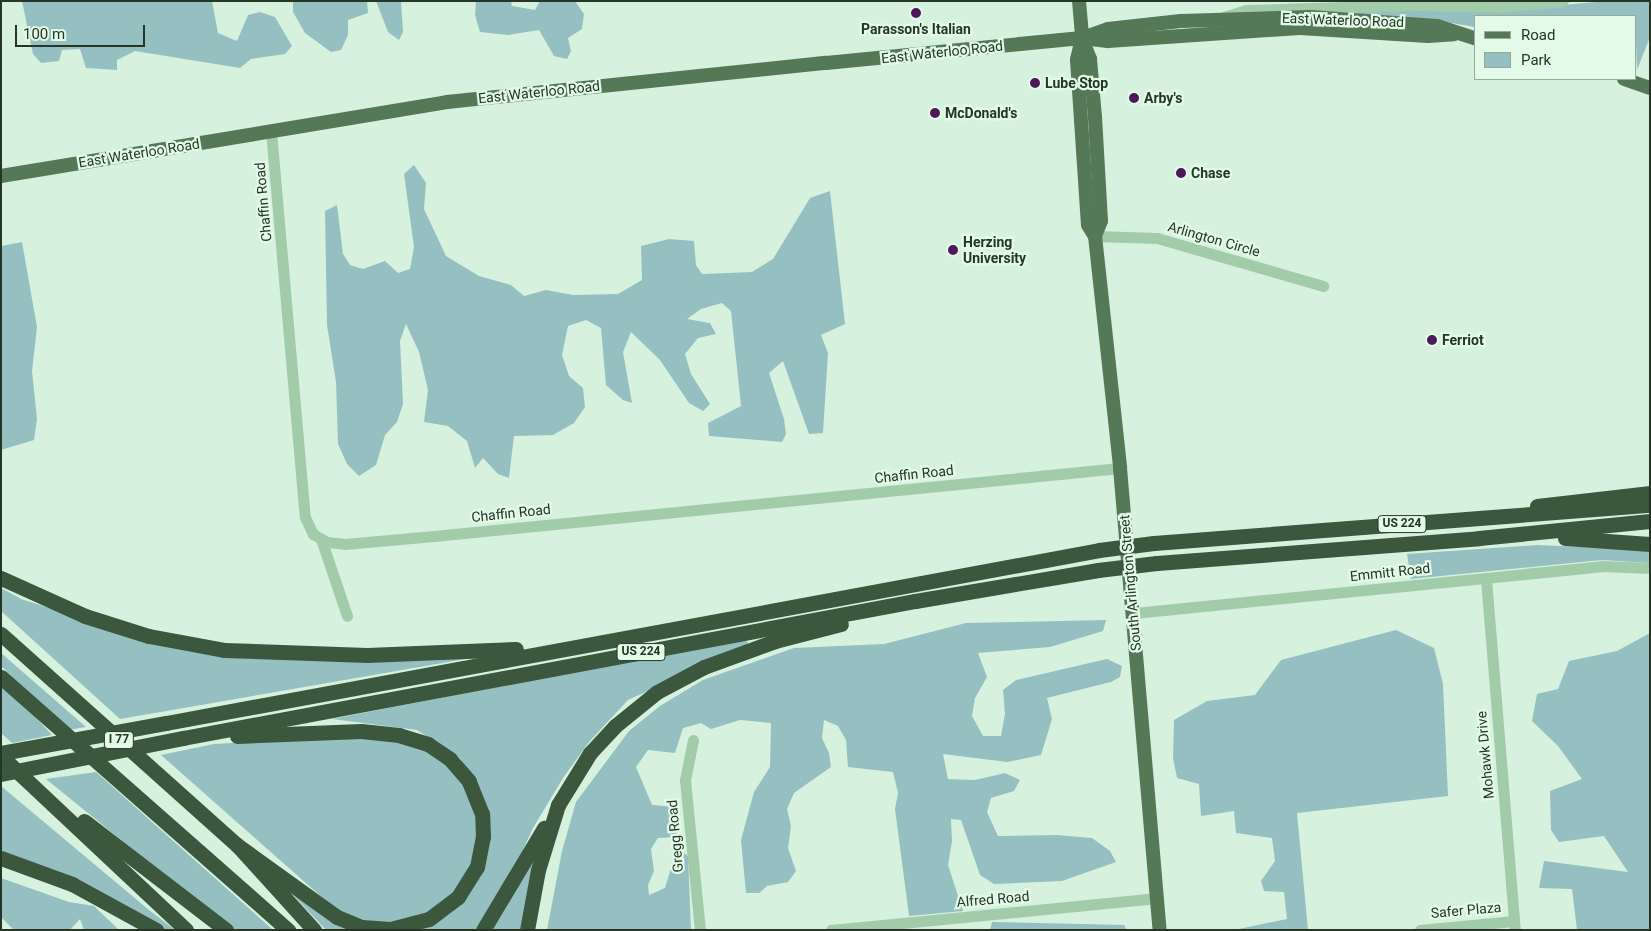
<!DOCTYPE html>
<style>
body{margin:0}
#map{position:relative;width:1651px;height:931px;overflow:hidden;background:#d6f2de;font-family:Roboto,sans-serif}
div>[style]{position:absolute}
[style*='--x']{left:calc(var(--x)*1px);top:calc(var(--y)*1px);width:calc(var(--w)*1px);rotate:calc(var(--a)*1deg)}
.green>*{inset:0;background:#96bfc2}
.minor>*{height:11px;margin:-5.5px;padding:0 5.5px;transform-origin:5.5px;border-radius:5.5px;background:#a2cbaa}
.major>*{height:14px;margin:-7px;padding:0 7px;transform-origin:7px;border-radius:7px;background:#557857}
.highway>*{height:15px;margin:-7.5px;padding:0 7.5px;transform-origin:7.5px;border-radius:7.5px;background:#3b573d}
.highway-bridge>*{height:15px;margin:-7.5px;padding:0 7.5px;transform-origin:7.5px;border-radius:7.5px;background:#3b573d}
.dots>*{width:14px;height:14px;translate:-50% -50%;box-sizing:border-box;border:2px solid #e3fae9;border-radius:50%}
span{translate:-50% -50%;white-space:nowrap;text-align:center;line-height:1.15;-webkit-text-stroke:4.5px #e3fae9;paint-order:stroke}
.shield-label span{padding:1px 4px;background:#e3fae9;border:1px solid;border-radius:4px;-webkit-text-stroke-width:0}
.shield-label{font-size:12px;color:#253526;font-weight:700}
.street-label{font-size:14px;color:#253526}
.poi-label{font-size:14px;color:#253526;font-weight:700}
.left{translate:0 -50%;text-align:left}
.frame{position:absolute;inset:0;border:2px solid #253526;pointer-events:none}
.legend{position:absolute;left:1474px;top:15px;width:162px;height:65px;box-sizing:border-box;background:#e3fae9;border:1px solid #97ab9b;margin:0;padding:6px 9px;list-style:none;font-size:15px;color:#253526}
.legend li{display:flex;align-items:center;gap:10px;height:25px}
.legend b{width:25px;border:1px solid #97ab9b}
.scale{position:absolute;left:15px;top:25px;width:130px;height:22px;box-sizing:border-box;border:2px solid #253526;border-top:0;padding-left:6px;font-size:15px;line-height:18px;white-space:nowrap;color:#253526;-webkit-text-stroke:4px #e3fae9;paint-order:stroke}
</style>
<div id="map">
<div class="green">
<div style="clip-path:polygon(22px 1px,212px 1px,218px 33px,237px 41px,248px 15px,260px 12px,275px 17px,292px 46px,285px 54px,251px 59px,240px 68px,135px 51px,117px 60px,117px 70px,86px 68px,80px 49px,62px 50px,59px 61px,41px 63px,33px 54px)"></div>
<div style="clip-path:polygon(293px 1px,367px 1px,368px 13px,348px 20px,348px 35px,341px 50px,331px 52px,305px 33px,293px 12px)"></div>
<div style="clip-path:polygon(376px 1px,401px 1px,403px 32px,399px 40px,388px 32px)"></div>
<div style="clip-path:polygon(476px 1px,511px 1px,512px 6px,535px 10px,540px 1px,575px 1px,584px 14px,582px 29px,568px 38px,571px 51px,567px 59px,554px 56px,539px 30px,508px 35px,480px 32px,475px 15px)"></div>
<div style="clip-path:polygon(1607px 1px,1650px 1px,1650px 37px,1637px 70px,1635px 16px,1475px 16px,1475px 27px,1427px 19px,1321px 11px,1517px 9px)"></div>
<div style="clip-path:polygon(414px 165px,426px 183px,424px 209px,446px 256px,479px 276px,511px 285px,524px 296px,546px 290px,573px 295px,618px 294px,642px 280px,641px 246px,669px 239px,694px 241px,696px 265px,702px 274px,752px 272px,773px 259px,810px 198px,830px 191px,845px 324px,821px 335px,828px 353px,823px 433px,809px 434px,783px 361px,769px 373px,784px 419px,786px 434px,782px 442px,709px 436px,708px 423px,741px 406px,731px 311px,722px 303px,701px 309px,687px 319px,710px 323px,716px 334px,698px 338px,685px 354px,691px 374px,710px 404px,703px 411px,689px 403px,660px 360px,631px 332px,623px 352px,632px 403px,623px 400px,606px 385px,601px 328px,586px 320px,568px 326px,562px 355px,569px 376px,583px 388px,585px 407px,574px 423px,553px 435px,514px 436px,509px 478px,498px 474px,483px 458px,475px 468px,467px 441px,448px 426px,424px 422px,428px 390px,419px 352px,406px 324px,400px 341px,403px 404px,397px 422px,385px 435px,376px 465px,359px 476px,347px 464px,338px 444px,336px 382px,327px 325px,325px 211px,337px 205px,343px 254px,350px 265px,363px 269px,385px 261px,398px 273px,410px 269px,414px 247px,404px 174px)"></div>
<div style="clip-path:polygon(22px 242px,37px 327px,32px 371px,37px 419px,34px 440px,1px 450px,1px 246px)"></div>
<div style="clip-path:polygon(1537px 545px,1650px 550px,1650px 563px,1602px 560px,1411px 579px,1407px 554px)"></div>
<div style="clip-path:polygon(1px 588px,21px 599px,150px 640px,477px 657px,120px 719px,1px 611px)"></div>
<div style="clip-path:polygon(1106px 620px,1103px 631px,1050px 647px,978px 653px,987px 677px,975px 698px,972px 716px,983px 736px,1001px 736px,1005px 714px,1003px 690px,1016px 680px,1107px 659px,1122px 666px,1120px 677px,1111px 682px,1047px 698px,1052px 719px,1041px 755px,1007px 762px,943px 754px,948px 779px,975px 780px,1005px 773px,1020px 780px,1014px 791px,991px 798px,987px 812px,998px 836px,1057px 835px,1092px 838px,1110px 851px,1116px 862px,1062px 881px,994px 884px,980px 875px,961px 820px,951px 819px,952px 841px,948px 865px,963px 911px,909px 916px,895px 809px,898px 793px,893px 772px,848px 767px,846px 740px,838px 726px,824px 720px,822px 738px,829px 753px,831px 767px,794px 793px,787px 809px,791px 826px,788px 848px,796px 871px,788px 882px,767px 886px,759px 893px,746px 893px,741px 840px,754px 792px,770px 767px,771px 723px,740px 720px,711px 729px,701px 723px,683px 728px,675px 753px,648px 750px,636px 767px,652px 805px,675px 807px,679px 822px,676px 837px,658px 838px,651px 849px,654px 871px,648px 885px,649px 895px,665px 888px,677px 848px,688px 856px,691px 930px,547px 930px,562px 851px,576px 802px,629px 731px,660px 706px,703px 680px,794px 648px,884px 644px,966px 623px)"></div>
<div style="clip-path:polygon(1396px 630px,1434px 648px,1443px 684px,1448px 796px,1297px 813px,1308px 930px,1234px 930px,1287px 919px,1284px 892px,1264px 891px,1261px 881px,1275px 861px,1272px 838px,1236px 833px,1234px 811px,1201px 816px,1199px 784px,1177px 778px,1173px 758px,1174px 720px,1207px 701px,1255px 695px,1281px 660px)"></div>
<div style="clip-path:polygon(1650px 633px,1650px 930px,1577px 930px,1572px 889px,1539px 888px,1544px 861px,1628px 872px,1604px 836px,1559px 842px,1551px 830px,1550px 791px,1582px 779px,1558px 746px,1532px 721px,1537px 694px,1558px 689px,1569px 661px,1617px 651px)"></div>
<div style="clip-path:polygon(746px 639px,749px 645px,628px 700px,589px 742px,563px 778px,533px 828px,513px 872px,475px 930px,408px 930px,475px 881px,476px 785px,460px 758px,417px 730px,332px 719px)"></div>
<div style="clip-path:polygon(1px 653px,86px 727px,68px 730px,1px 666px)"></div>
<div style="clip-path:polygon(1px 686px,30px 711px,52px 735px,12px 743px,1px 733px)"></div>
<div style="clip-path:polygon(313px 738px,385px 738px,417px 744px,458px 773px,474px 802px,478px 841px,464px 884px,434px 912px,380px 924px,341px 914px,161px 755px,214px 744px)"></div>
<div style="clip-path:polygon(96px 772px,273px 930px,232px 930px,227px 926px,46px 779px)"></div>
<div style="clip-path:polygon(1px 786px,149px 910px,175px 930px,159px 930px,1px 856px)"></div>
<div style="clip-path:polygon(537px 856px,521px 930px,491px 930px,521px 878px)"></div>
<div style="clip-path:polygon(1px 878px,69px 902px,94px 906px,119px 930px,84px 930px,80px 919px,70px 930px,14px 930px,1px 917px)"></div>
<div style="clip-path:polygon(298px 894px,362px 930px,326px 930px,295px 897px)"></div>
<div style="clip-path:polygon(992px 922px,1124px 925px,1127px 930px,990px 930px)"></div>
</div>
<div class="minor">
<div style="--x:1224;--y:17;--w:23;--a:-18"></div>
<div style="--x:1246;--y:10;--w:172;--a:-1.7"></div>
<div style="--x:1418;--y:5;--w:82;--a:1.4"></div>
<div style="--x:1500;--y:7;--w:63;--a:-5.4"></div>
<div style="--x:271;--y:131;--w:387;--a:85"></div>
<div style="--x:305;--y:517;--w:19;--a:65"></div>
<div style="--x:313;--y:534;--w:16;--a:30"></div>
<div style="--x:327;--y:542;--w:18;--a:6"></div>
<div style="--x:345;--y:544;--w:89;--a:-5.1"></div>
<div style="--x:434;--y:536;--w:689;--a:-5.66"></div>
<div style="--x:1095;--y:236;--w:62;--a:1.8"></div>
<div style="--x:1157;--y:238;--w:173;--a:16.1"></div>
<div style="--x:321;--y:539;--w:81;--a:71.3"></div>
<div style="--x:1486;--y:579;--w:352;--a:85.3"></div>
<div style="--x:1134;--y:613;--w:470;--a:-5.7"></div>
<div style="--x:1602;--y:566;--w:48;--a:2.4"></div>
<div style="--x:693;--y:740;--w:41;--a:101.3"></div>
<div style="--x:685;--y:780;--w:151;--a:84.3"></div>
<div style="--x:831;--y:930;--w:328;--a:-5.6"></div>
<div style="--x:1420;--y:930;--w:94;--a:-5.5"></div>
</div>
<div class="major">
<div style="--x:1079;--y:1;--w:37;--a:85"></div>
<div style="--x:1082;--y:38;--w:23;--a:103"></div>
<div style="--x:1077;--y:60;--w:165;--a:86.2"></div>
<div style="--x:1088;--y:225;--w:13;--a:58"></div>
<div style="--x:1095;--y:236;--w:233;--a:83.8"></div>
<div style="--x:1120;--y:468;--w:464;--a:85.1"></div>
<div style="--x:1085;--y:37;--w:24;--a:-19"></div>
<div style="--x:1108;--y:29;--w:73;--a:-6.3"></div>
<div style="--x:1181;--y:21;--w:130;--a:-1.8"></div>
<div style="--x:1311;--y:17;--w:126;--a:4.1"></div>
<div style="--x:1437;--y:26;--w:40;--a:18"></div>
<div style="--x:1082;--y:39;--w:22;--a:68"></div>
<div style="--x:1090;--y:59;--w:58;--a:85.1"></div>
<div style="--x:1095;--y:117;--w:104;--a:86.7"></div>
<div style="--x:1101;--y:221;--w:16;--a:112"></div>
<div style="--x:1624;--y:79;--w:28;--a:19"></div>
<div style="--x:1;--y:176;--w:452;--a:-9.4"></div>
<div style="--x:447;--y:102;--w:381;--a:-5.9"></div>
<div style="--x:826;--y:63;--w:257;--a:-5.6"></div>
<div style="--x:1082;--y:38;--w:26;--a:7"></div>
<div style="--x:1108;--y:41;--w:192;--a:-3.9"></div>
<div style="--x:1300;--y:28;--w:128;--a:3.6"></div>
<div style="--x:1428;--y:36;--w:26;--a:-4"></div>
</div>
<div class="highway">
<div style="--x:1537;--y:506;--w:114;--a:-6.6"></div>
<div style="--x:1565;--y:538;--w:85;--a:4"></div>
<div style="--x:1154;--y:543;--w:497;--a:-4.4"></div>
<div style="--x:1157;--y:563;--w:323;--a:-4.4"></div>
<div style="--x:1479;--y:538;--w:172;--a:-5.7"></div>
<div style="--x:1;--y:578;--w:92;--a:24.3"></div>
<div style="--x:85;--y:616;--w:67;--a:17.4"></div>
<div style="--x:149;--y:636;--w:76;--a:10.6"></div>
<div style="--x:224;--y:650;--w:143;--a:2"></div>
<div style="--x:367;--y:655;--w:149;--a:-2.3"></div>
<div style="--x:1;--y:634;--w:317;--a:41.8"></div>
<div style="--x:237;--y:845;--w:115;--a:47.8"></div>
<div style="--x:1;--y:677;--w:383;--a:41.4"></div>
<div style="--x:166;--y:723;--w:949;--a:-10.5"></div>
<div style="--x:183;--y:738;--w:745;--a:-10.6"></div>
<div style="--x:915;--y:601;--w:186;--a:-9.6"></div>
<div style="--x:1;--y:756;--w:254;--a:43.2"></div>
<div style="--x:84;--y:821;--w:179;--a:37.5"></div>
<div style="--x:237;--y:845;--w:123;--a:35.8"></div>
<div style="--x:337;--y:917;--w:27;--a:22"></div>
<div style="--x:362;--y:927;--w:28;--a:4"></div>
<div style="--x:390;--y:929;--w:40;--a:-14.4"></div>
<div style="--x:429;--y:919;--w:36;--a:-37"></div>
<div style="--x:458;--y:897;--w:36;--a:-58"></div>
<div style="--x:477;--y:867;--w:31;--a:-79"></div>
<div style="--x:483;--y:837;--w:23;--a:-92"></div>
<div style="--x:482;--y:814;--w:35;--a:-112"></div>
<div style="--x:469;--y:781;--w:29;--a:-131"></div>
<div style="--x:450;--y:759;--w:27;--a:-146"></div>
<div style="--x:428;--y:744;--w:30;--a:-163"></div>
<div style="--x:399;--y:735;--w:38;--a:-174"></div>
<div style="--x:361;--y:731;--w:124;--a:177.7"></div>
<div style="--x:1;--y:858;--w:76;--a:20.1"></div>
<div style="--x:72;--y:884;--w:96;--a:28.7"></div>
<div style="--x:483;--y:930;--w:119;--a:-59.1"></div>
<div style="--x:527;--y:930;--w:61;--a:-79.6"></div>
<div style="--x:538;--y:870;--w:68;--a:-72.9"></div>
<div style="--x:558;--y:805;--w:61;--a:-58.4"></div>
<div style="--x:590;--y:753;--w:37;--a:-47"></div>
<div style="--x:615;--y:726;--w:54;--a:-39"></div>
<div style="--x:657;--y:692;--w:53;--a:-28"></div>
<div style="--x:704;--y:667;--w:76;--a:-20.1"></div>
<div style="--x:775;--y:641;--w:68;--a:-14.4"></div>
</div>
<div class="highway-bridge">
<div style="--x:1099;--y:550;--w:55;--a:-7.3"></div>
<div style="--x:1098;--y:570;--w:59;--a:-6.8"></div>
<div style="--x:1;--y:753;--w:168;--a:-10.3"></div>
<div style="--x:1;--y:774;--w:186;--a:-11.2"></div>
</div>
<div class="dots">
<div style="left:916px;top:13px;background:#4c1859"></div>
<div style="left:1035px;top:83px;background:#4c1859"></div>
<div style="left:1134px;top:98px;background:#4c1859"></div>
<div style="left:935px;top:113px;background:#4c1859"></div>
<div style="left:1181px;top:173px;background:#4c1859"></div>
<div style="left:953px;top:250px;background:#4c1859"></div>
<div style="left:1432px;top:340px;background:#4c1859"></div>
</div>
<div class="shield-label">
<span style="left:1402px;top:524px">US 224</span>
<span style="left:641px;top:652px">US 224</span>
<span style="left:119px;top:740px">I 77</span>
</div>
<div class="street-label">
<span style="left:1343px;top:20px;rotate:2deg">East Waterloo Road</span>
<span style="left:942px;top:52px;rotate:-6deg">East Waterloo Road</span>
<span style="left:539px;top:92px;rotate:-6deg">East Waterloo Road</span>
<span style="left:139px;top:153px;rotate:-9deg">East Waterloo Road</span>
<span style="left:263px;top:202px;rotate:-95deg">Chaffin Road</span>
<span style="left:1214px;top:239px;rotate:16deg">Arlington Circle</span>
<span style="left:914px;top:474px;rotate:-6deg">Chaffin Road</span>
<span style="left:511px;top:513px;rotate:-6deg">Chaffin Road</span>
<span style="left:1390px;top:572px;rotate:-6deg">Emmitt Road</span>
<span style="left:1130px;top:583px;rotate:-95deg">South Arlington Street</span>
<span style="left:1485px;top:755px;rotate:-95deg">Mohawk Drive</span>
<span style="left:675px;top:836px;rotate:-95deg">Gregg Road</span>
<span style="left:993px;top:899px;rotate:-5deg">Alfred Road</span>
<span style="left:1466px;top:910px;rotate:-5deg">Safer Plaza</span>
</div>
<div class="poi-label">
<span style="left:916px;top:29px">Parasson's Italian</span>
<span class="left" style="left:1045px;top:83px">Lube Stop</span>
<span class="left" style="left:1144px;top:98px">Arby's</span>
<span class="left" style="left:945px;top:113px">McDonald's</span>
<span class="left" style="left:1191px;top:173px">Chase</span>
<span class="left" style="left:963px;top:250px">Herzing<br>University</span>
<span class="left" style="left:1442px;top:340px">Ferriot</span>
</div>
<div class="frame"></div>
<ul class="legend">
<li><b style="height:6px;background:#557857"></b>Road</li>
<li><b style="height:14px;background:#96bfc2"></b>Park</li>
</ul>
<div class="scale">100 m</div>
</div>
